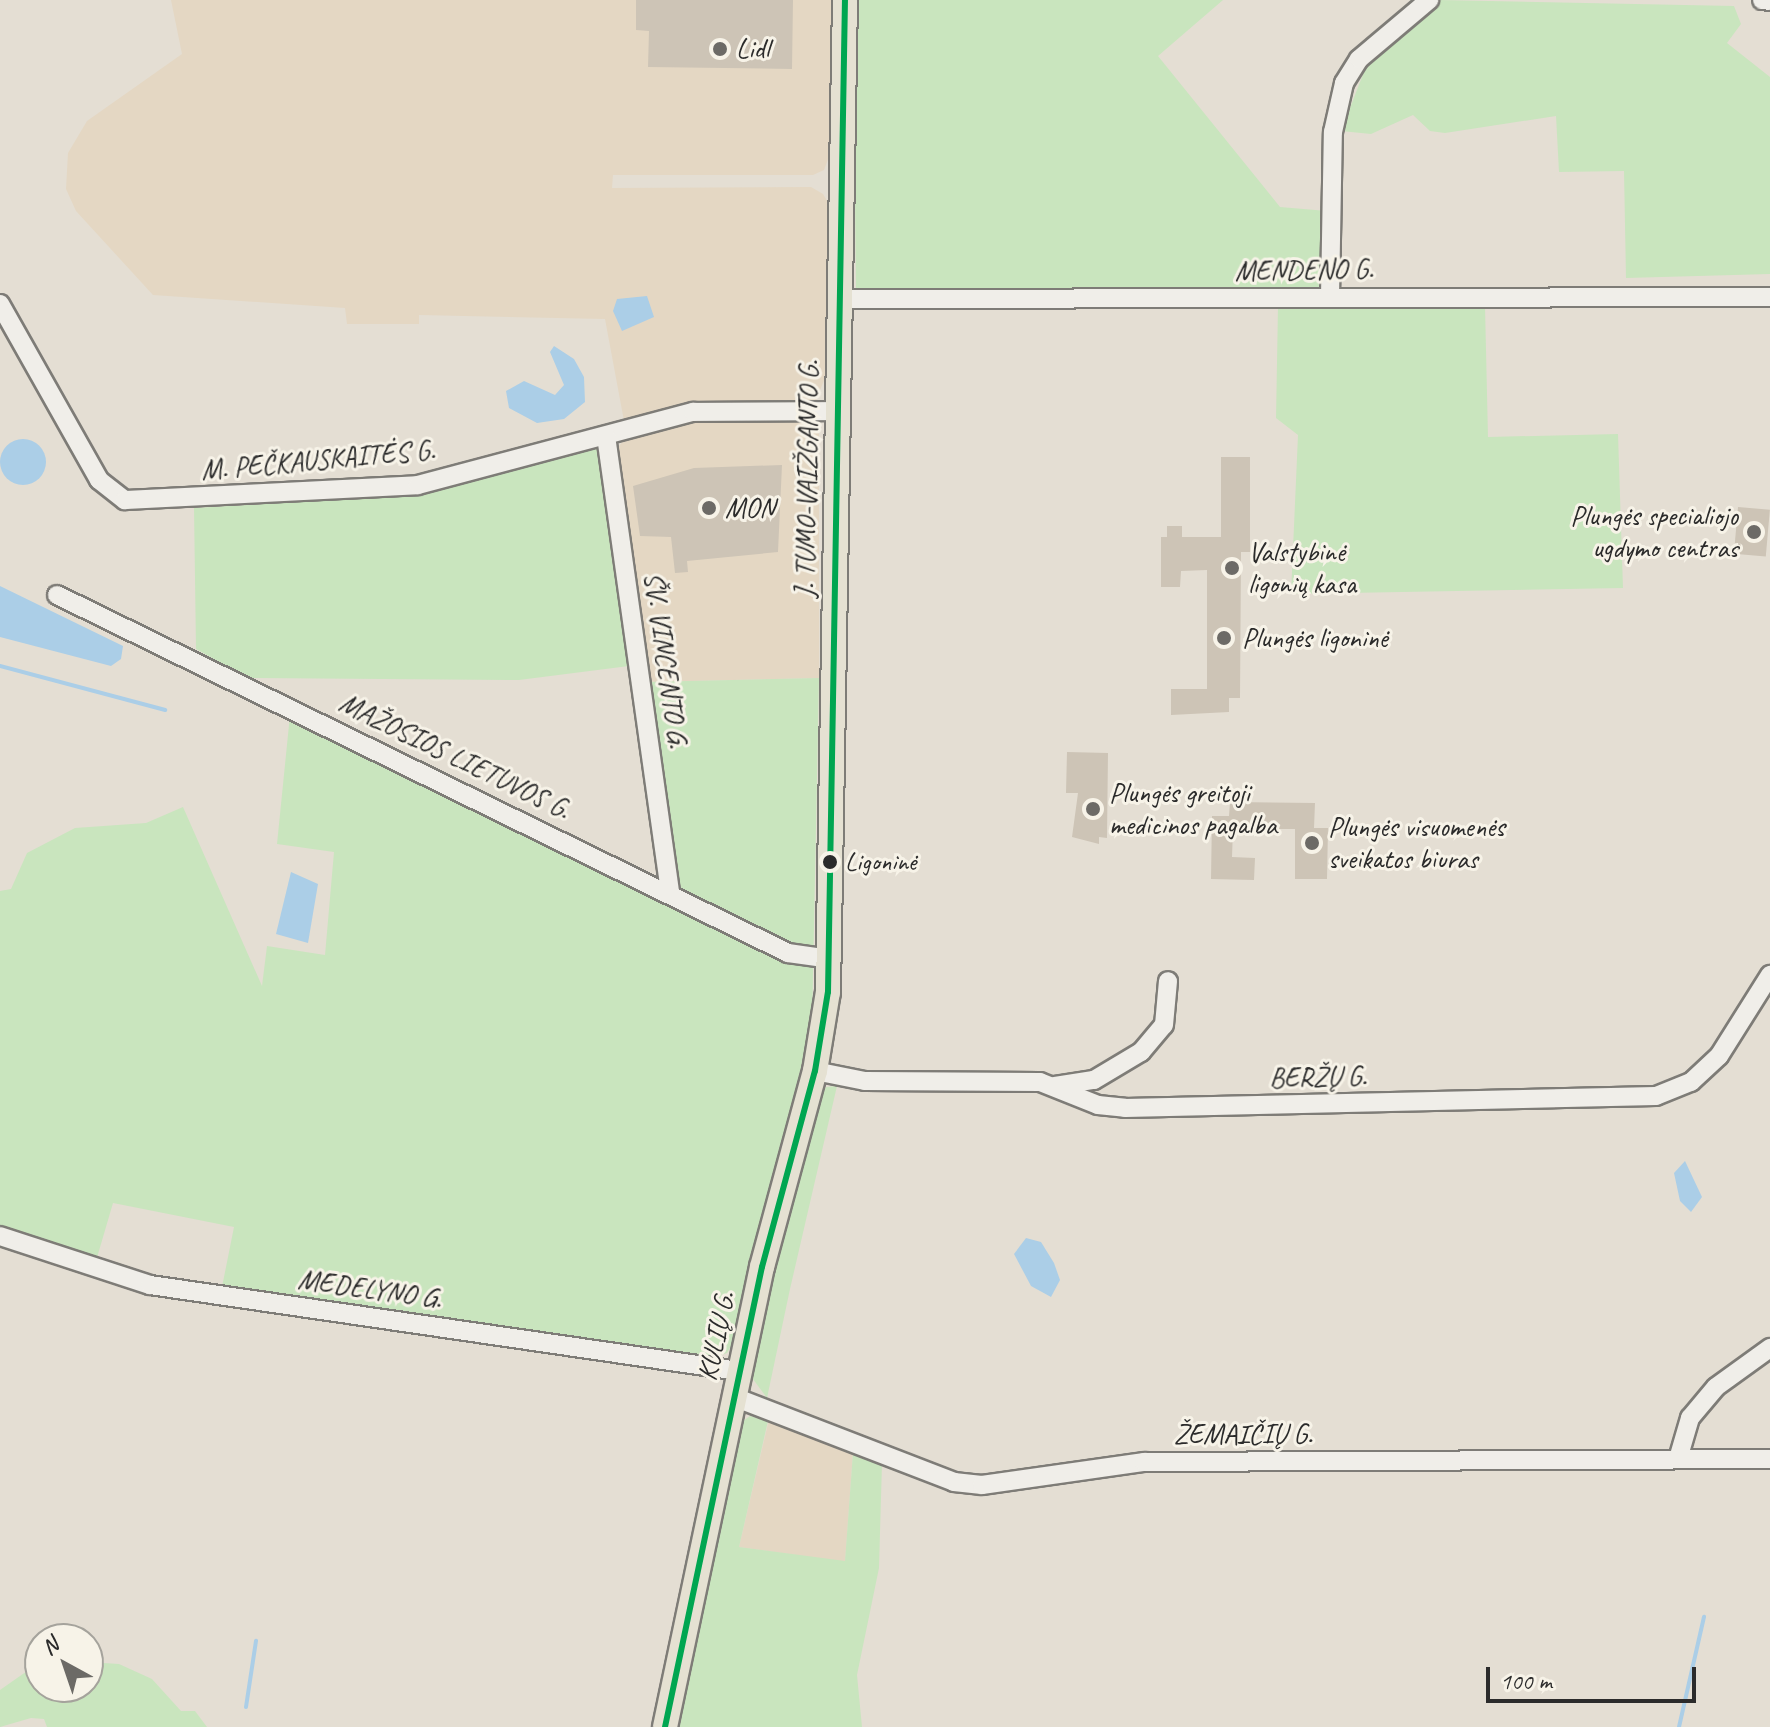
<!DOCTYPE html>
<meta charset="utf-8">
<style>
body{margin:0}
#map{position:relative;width:1770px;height:1727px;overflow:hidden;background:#e4ded3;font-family:Caveat,sans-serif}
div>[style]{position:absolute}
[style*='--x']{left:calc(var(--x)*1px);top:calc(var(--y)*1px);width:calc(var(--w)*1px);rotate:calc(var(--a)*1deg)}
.built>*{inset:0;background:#e4d7c3}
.green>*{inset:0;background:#c9e5be}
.water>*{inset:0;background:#abcee7}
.round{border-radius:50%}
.stream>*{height:4px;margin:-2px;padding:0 2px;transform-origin:2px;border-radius:2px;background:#abcee7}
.building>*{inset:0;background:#cdc4b6;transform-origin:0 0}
.roads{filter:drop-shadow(2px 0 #7e7c77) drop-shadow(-2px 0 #7e7c77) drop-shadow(0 2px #7e7c77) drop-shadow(0 -2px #7e7c77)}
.minor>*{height:18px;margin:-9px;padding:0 9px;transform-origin:9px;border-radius:9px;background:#f0eee9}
.major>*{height:24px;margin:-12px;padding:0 12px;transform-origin:12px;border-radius:12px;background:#e5e1d2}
.bus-1>*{height:6px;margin:-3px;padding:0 3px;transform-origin:3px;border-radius:3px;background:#00a651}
.dots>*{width:22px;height:22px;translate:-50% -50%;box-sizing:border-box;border:4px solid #f7f3e8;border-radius:50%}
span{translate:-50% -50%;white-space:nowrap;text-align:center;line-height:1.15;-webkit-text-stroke:6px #f7f3e8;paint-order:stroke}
.bus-label{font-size:26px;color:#2b2b2b}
.left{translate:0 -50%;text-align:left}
.poi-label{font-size:28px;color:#2b2b2b}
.right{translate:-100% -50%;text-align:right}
.street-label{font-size:28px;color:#2b2b2b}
.north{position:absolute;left:24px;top:1623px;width:80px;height:80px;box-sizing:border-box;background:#f7f3e8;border:2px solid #a5a39c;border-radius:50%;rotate:320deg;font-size:22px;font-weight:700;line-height:32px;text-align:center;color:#2b2b2b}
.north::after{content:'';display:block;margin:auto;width:28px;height:36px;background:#6c6a66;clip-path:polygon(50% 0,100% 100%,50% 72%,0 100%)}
.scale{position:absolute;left:1486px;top:1667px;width:210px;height:36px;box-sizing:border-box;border:4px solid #2b2b2b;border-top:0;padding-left:10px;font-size:24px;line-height:28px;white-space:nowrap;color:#2b2b2b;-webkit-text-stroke:6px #f7f3e8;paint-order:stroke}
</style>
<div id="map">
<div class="built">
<div style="clip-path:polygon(171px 0,836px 0,830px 154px,824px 170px,813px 175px,613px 175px,612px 188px,811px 187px,823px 194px,829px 204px,825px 378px,816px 400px,694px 402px,624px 421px,605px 319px,419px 315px,419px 324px,347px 324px,345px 308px,153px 295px,76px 211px,66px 189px,68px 153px,87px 121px,182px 54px)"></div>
<div style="clip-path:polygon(696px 418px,808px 421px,819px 434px,819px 678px,645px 682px,613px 454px,626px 437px)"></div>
<div style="clip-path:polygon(770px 1415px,853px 1452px,845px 1562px,739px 1547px)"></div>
</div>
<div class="green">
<div style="clip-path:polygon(853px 0,1223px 0,1158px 56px,1280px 207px,1327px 211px,1325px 287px,867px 294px,856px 289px)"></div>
<div style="clip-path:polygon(1439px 0,1734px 6px,1741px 24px,1727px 43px,1770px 77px,1770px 274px,1626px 278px,1624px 171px,1559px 172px,1556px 116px,1445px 133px,1430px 131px,1413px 115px,1371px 134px,1341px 131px,1369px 59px)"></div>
<div style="clip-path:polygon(1278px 306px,1485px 306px,1488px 437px,1618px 434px,1623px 588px,1291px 594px,1298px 435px,1276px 418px)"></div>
<div style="clip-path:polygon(597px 448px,629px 666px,519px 680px,248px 678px,196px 649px,194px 508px,417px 495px)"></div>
<div style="clip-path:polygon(819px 678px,812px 1026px,737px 1336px,727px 1353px,714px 1357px,222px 1287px,234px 1227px,113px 1203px,96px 1261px,0 1229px,0 891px,11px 889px,27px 853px,75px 828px,146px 823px,183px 807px,262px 986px,267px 946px,325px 955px,334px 852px,277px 844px,290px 715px,677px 903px,645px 682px)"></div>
<div style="clip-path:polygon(837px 1086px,790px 1289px,767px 1398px,750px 1375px,756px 1334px,812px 1116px,826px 1087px)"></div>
<div style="clip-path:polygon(750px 1416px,768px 1421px,739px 1547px,845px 1561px,853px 1452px,882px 1463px,879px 1568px,857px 1675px,862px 1727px,673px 1727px,739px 1424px)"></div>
<div style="clip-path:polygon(40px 1662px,40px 1687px,88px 1687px,88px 1662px,119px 1664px,152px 1679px,181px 1711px,195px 1711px,207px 1727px,47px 1727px,44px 1719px,31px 1718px,0 1727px,0 1690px)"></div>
</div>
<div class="water">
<div style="clip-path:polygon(647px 296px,654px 317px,622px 331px,613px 311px,617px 299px)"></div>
<div style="clip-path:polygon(554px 346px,574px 359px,584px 377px,585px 402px,564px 419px,537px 423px,509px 408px,506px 391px,524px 381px,555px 395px,564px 385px,550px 352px)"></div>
<div class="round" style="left:0;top:439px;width:46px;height:46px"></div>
<div style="clip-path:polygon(0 586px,123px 646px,121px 659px,111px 666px,0 637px)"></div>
<div style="clip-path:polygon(291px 872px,318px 884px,308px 943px,276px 934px)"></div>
<div style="clip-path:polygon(1685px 1161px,1702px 1197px,1691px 1212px,1680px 1201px,1674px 1173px)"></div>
<div style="clip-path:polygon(1026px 1238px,1041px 1242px,1054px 1263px,1060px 1280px,1051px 1297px,1031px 1286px,1014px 1254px)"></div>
</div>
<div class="stream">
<div style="--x:0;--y:666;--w:171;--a:14.9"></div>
<div style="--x:246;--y:1707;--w:67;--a:-81.4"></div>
<div style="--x:1679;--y:1727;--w:113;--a:-77.2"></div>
</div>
<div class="building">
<div style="clip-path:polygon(636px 0,793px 0,792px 69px,648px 67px,649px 31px,636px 30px)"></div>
<div style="clip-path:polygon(1221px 457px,1250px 457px,1250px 552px,1241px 552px,1240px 698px,1229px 698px,1229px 712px,1171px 715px,1171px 689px,1207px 689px,1207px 570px,1181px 571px,1180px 587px,1161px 587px,1161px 537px,1167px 537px,1167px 526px,1182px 526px,1182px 537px,1221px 537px)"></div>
<div style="clip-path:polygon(782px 465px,778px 552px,687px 561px,688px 572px,675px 573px,671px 537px,640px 536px,633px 486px,694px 468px)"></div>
<div style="left:1738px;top:507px;width:32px;height:47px;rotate:5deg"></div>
<div style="clip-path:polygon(1067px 752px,1108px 753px,1107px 838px,1099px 837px,1099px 844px,1072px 837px,1078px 793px,1066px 793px)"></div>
<div style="clip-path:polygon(1230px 802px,1315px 803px,1314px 828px,1328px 828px,1327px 879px,1295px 879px,1295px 829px,1233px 829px,1232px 857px,1255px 858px,1254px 880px,1211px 879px,1212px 816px,1229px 816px)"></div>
</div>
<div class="roads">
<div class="minor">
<div style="--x:1762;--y:0;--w:8;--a:7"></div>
<div style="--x:1330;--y:297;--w:165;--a:-89"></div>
<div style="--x:1333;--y:132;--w:50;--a:-77.3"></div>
<div style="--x:1344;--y:83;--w:28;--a:-58"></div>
<div style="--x:1359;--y:59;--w:92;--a:-40.1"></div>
<div style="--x:839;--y:299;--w:931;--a:-0.12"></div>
<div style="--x:0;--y:304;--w:202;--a:60.6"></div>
<div style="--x:99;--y:480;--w:33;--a:38"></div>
<div style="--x:125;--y:500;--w:293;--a:-2.9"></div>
<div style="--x:418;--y:485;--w:285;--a:-14.9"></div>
<div style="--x:693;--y:412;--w:145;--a:-0.4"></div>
<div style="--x:606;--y:436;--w:461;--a:82"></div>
<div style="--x:57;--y:595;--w:814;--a:26.09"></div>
<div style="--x:788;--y:953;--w:42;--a:8.1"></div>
<div style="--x:815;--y:1071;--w:51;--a:11.3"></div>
<div style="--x:865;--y:1081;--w:175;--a:0.3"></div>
<div style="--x:1040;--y:1082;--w:62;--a:21.6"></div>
<div style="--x:1098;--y:1105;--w:27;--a:6"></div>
<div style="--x:1125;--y:1108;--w:531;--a:-1.29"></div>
<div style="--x:1656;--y:1096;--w:38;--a:-22"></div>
<div style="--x:1691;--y:1082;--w:38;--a:-43"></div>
<div style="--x:1719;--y:1056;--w:96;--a:-57.8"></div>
<div style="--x:1055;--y:1086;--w:39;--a:-9"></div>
<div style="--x:1094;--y:1080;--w:55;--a:-30.8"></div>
<div style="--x:1141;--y:1052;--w:35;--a:-50"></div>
<div style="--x:1164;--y:1025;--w:44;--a:-84.8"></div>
<div style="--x:0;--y:1236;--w:158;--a:18.1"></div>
<div style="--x:150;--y:1285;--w:595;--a:8.31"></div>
<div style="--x:734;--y:1397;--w:236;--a:21.1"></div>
<div style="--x:954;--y:1482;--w:28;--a:6"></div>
<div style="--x:982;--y:1485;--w:164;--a:-8.1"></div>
<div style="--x:1144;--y:1462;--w:626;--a:-0.27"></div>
<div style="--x:1678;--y:1459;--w:43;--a:-73.7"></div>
<div style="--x:1690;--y:1418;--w:40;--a:-50"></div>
<div style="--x:1716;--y:1387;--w:67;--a:-35.8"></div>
</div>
<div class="major">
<div style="--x:665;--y:1727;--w:470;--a:-78.1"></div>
<div style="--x:762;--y:1267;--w:203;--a:-74.9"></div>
<div style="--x:815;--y:1071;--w:80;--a:-80.7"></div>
<div style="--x:828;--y:992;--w:992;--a:-89.02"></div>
</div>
</div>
<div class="bus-1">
<div style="--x:665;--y:1727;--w:470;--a:-78.1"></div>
<div style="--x:762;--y:1267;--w:203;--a:-74.9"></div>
<div style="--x:815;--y:1071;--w:80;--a:-80.7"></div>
<div style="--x:828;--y:992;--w:992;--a:-89.02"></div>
</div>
<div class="dots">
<div style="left:720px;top:49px;background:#6c6a66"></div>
<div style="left:709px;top:508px;background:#6c6a66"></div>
<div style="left:1754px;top:532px;background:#6c6a66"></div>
<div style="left:1232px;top:568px;background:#6c6a66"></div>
<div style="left:1224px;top:638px;background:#6c6a66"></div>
<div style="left:1093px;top:809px;background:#6c6a66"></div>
<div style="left:1312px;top:843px;background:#6c6a66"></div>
<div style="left:830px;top:862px;background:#2b2b2b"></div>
</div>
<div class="bus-label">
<span class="left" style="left:845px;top:862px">Ligoninė</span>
</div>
<div class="poi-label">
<span class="left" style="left:736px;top:49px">Lidl</span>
<span class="left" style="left:725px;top:508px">MON</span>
<span class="right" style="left:1738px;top:532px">Plungės specialiojo<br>ugdymo centras</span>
<span class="left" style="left:1248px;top:568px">Valstybinė<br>ligonių kasa</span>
<span class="left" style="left:1242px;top:638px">Plungės ligoninė</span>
<span class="left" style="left:1109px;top:809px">Plungės greitoji<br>medicinos pagalba</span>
<span class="left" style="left:1328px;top:843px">Plungės visuomenės<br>sveikatos biuras</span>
</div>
<div class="street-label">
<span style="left:1304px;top:270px;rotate:-1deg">MENDENO G.</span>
<span style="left:318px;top:460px;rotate:-5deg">M. PEČKAUSKAITĖS G.</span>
<span style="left:807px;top:479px;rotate:-89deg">J. TUMO-VAIŽGANTO G.</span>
<span style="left:666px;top:660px;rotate:82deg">ŠV. VINCENTO G.</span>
<span style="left:455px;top:756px;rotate:26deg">MAŽOSIOS LIETUVOS G.</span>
<span style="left:1318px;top:1077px;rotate:-1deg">BERŽŲ G.</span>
<span style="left:370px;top:1289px;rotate:8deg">MEDELYNO G.</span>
<span style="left:716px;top:1336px;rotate:-78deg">KULIŲ G.</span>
<span style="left:1243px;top:1434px">ŽEMAIČIŲ G.</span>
</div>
<div class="north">N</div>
<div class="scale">100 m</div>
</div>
